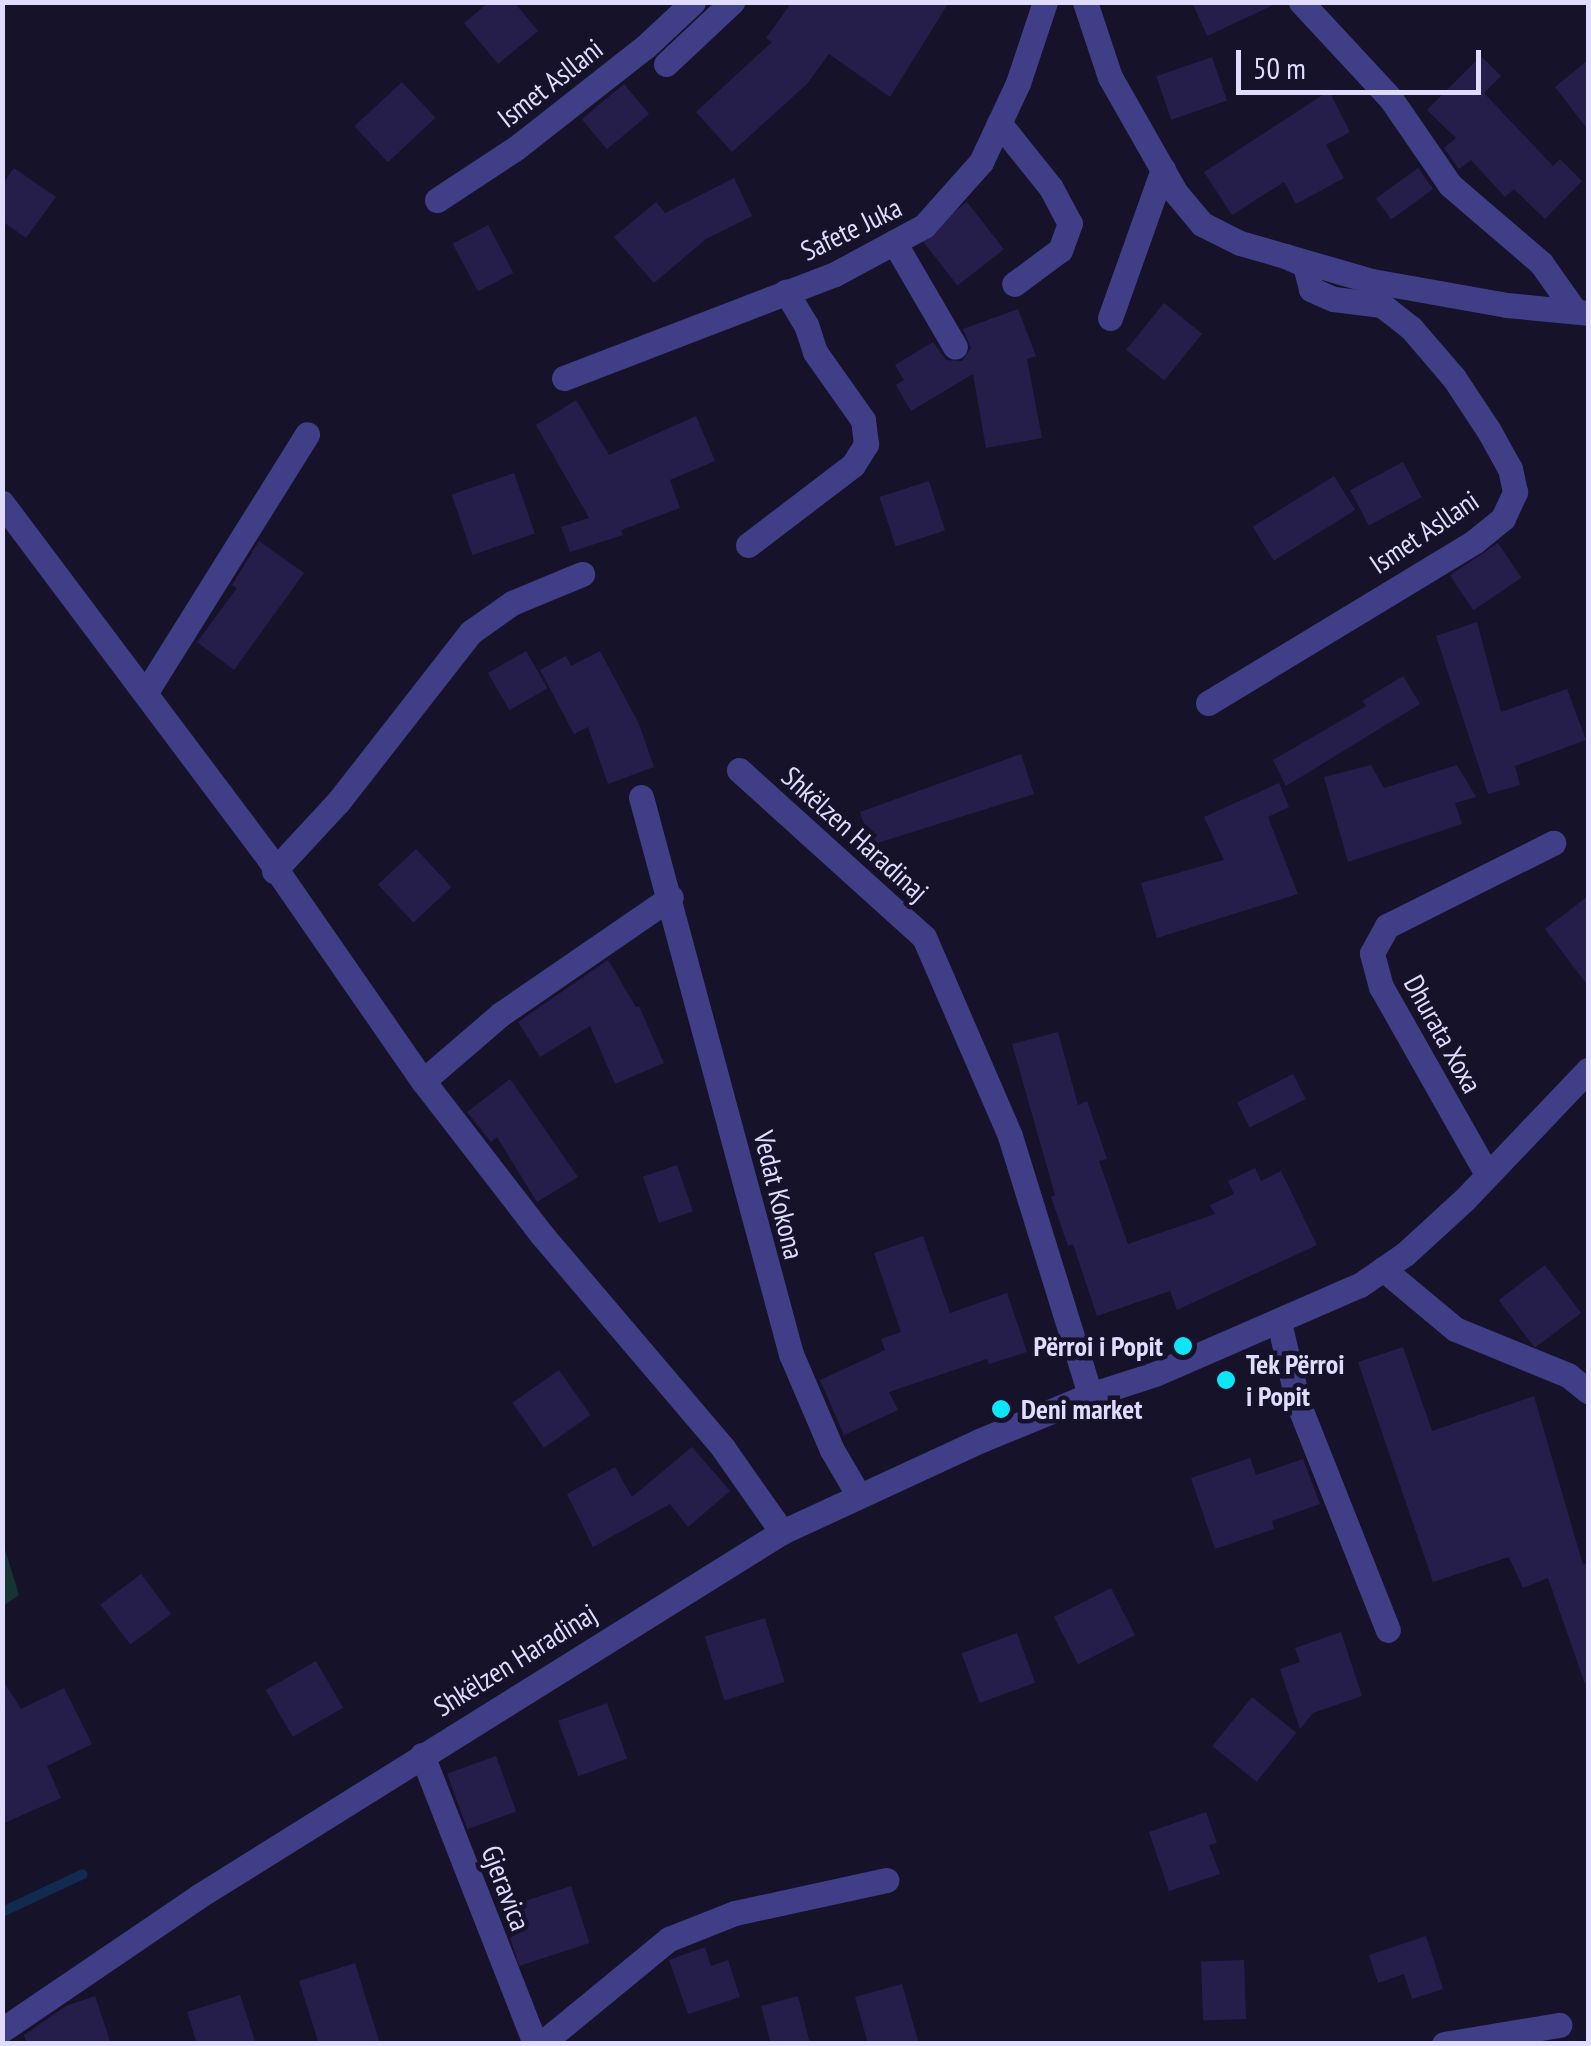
<!DOCTYPE html>
<meta charset="utf-8">
<style>
body{margin:0}
#map{position:relative;width:1591px;height:2046px;overflow:hidden;background:#15122a;font-family:"PT Sans Narrow",sans-serif}
div>[style]{position:absolute}
[style*='--x']{left:calc(var(--x)*1px);top:calc(var(--y)*1px);width:calc(var(--w)*1px);rotate:calc(var(--a)*1deg)}
.green>*{inset:0;background:#153432}
.stream>*{height:10px;margin:-5px;padding:0 5px;transform-origin:5px;border-radius:5px;background:#112a4f}
.building>*{inset:0;background:#261e4a;transform-origin:0 0}
.minor>*{height:25px;margin:-12.5px;padding:0 12.5px;transform-origin:12.5px;border-radius:12.5px;background:#3f3e87}
.dots>*{width:28px;height:28px;translate:-50% -50%;box-sizing:border-box;border:5px solid #15122a;border-radius:50%}
span{translate:-50% -50%;white-space:nowrap;text-align:center;line-height:1.15;-webkit-text-stroke:9px #15122a;paint-order:stroke}
.street-label{font-size:28px;color:#dfdcfe}
.poi-label{font-size:28px;color:#dfdcfe;font-weight:700}
.right{translate:-100% -50%;text-align:right}
.left{translate:0 -50%;text-align:left}
.frame{position:absolute;inset:0;border:5px solid #dfdcfe;pointer-events:none}
.scale{position:absolute;left:1236px;top:50px;width:245px;height:45px;box-sizing:border-box;border:5px solid #dfdcfe;border-top:0;padding-left:12px;font-size:30px;line-height:35px;white-space:nowrap;color:#dfdcfe;-webkit-text-stroke:8px #15122a;paint-order:stroke}
</style>
<div id="map">
<div class="green">
<div style="clip-path:polygon(3px 1543px,19px 1595px,3px 1606px,2px 1606px)"></div>
</div>
<div class="stream">
<div style="--x:2;--y:1912;--w:89;--a:-25.1"></div>
</div>
<div class="building">
<div style="clip-path:polygon(489px 2px,514px 2px,538px 31px,498px 64px,464px 23px)"></div>
<div style="clip-path:polygon(792px 2px,949px 2px,890px 97px,829px 54px,807px 84px,732px 152px,696px 112px,772px 42px,766px 38px)"></div>
<div style="clip-path:polygon(1192px 2px,1280px 2px,1207px 36px)"></div>
<div style="clip-path:polygon(1481px 56px,1501px 76px,1484px 93px,1553px 166px,1560px 159px,1582px 181px,1545px 219px,1514px 189px,1505px 197px,1471px 160px,1459px 169px,1444px 148px,1456px 138px,1427px 110px)"></div>
<div style="left:1212px;top:57px;width:46px;height:59px;rotate:71deg"></div>
<div style="clip-path:polygon(1588px 60px,1588px 130px,1555px 87px)"></div>
<div style="left:402px;top:82px;width:49px;height:65px;rotate:47deg"></div>
<div style="left:624px;top:84px;width:39px;height:55px;rotate:50deg"></div>
<div style="clip-path:polygon(1329px 91px,1350px 132px,1326px 145px,1344px 178px,1296px 204px,1284px 182px,1232px 215px,1204px 172px)"></div>
<div style="clip-path:polygon(14px 168px,56px 197px,26px 238px,2px 221px,2px 185px)"></div>
<div style="left:1418px;top:168px;width:26px;height:52px;rotate:54deg"></div>
<div style="clip-path:polygon(734px 178px,752px 216px,706px 239px,654px 283px,614px 237px,656px 202px,665px 213px)"></div>
<div style="left:967px;top:202px;width:60px;height:59px;rotate:52deg"></div>
<div style="left:488px;top:225px;width:54px;height:40px;rotate:62deg"></div>
<div style="left:1164px;top:303px;width:49px;height:60px;rotate:39deg"></div>
<div style="clip-path:polygon(1018px 309px,1036px 356px,1027px 359px,1042px 438px,986px 448px,973px 374px,911px 411px,896px 385px,904px 380px,895px 365px,933px 342px,946px 360px,962px 361px,971px 348px,963px 329px)"></div>
<div style="clip-path:polygon(576px 400px,609px 455px,696px 416px,715px 461px,670px 480px,680px 508px,621px 530px,623px 535px,570px 552px,561px 527px,589px 518px,536px 425px)"></div>
<div style="left:1403px;top:462px;width:40px;height:60px;rotate:62deg"></div>
<div style="left:514px;top:473px;width:64px;height:66px;rotate:71deg"></div>
<div style="left:1334px;top:476px;width:40px;height:96px;rotate:58deg"></div>
<div style="left:929px;top:481px;width:52px;height:52px;rotate:72deg"></div>
<div style="clip-path:polygon(259px 541px,304px 573px,234px 670px,197px 642px,237px 588px,232px 585px)"></div>
<div style="left:1498px;top:543px;width:42px;height:58px;rotate:56deg"></div>
<div style="clip-path:polygon(1477px 622px,1501px 712px,1567px 689px,1586px 740px,1515px 766px,1520px 785px,1488px 794px,1436px 636px)"></div>
<div style="left:526px;top:651px;width:43px;height:44px;rotate:60deg"></div>
<div style="clip-path:polygon(600px 651px,639px 724px,654px 767px,608px 784px,588px 727px,574px 734px,540px 670px,566px 656px,571px 666px)"></div>
<div style="clip-path:polygon(1403px 676px,1420px 704px,1286px 786px,1273px 760px,1366px 706px,1362px 701px)"></div>
<div style="clip-path:polygon(1021px 754px,1034px 794px,871px 845px,860px 812px)"></div>
<div style="clip-path:polygon(1371px 765px,1384px 788px,1457px 765px,1476px 797px,1455px 803px,1462px 824px,1348px 862px,1324px 777px)"></div>
<div style="clip-path:polygon(1279px 783px,1289px 807px,1268px 817px,1298px 894px,1157px 938px,1141px 883px,1224px 860px,1204px 817px)"></div>
<div style="left:416px;top:849px;width:52px;height:52px;rotate:47deg"></div>
<div style="clip-path:polygon(1588px 896px,1588px 986px,1545px 929px)"></div>
<div style="clip-path:polygon(608px 960px,636px 1007px,639px 1006px,664px 1063px,615px 1084px,590px 1026px,540px 1057px,518px 1022px)"></div>
<div style="clip-path:polygon(1058px 1032px,1078px 1105px,1087px 1101px,1107px 1159px,1099px 1161px,1128px 1244px,1215px 1214px,1210px 1205px,1234px 1194px,1228px 1181px,1255px 1168px,1261px 1181px,1281px 1171px,1317px 1245px,1177px 1310px,1170px 1291px,1097px 1316px,1073px 1244px,1068px 1246px,1051px 1197px,1055px 1195px,1012px 1044px)"></div>
<div style="left:1293px;top:1074px;width:28px;height:63px;rotate:63deg"></div>
<div style="clip-path:polygon(510px 1079px,578px 1177px,537px 1202px,497px 1137px,491px 1142px,467px 1112px)"></div>
<div style="left:677px;top:1165px;width:49px;height:36px;rotate:71deg"></div>
<div style="clip-path:polygon(923px 1236px,950px 1313px,1007px 1293px,1027px 1352px,989px 1364px,987px 1359px,889px 1392px,898px 1410px,844px 1435px,820px 1380px,885px 1350px,881px 1339px,901px 1332px,874px 1253px)"></div>
<div style="left:1545px;top:1265px;width:60px;height:58px;rotate:53deg"></div>
<div style="clip-path:polygon(1403px 1347px,1432px 1431px,1534px 1396px,1583px 1565px,1588px 1563px,1588px 1683px,1585px 1684px,1548px 1578px,1523px 1588px,1509px 1557px,1433px 1582px,1358px 1362px)"></div>
<div style="left:559px;top:1370px;width:55px;height:57px;rotate:55deg"></div>
<div style="clip-path:polygon(692px 1447px,730px 1491px,688px 1527px,670px 1504px,593px 1547px,567px 1494px,615px 1467px,632px 1497px)"></div>
<div style="clip-path:polygon(1250px 1458px,1256px 1475px,1303px 1459px,1320px 1504px,1272px 1521px,1274px 1529px,1215px 1549px,1191px 1478px)"></div>
<div style="left:141px;top:1574px;width:50px;height:51px;rotate:53deg"></div>
<div style="left:1111px;top:1588px;width:53px;height:64px;rotate:63deg"></div>
<div style="left:765px;top:1618px;width:67px;height:63px;rotate:73deg"></div>
<div style="clip-path:polygon(1341px 1632px,1362px 1696px,1313px 1713px,1300px 1729px,1280px 1669px,1300px 1662px,1295px 1648px)"></div>
<div style="left:1017px;top:1633px;width:53px;height:59px;rotate:70deg"></div>
<div style="left:316px;top:1661px;width:54px;height:58px;rotate:60deg"></div>
<div style="clip-path:polygon(2px 1679px,21px 1709px,64px 1688px,92px 1744px,47px 1766px,61px 1798px,2px 1824px)"></div>
<div style="left:1252px;top:1697px;width:57px;height:63px;rotate:39deg"></div>
<div style="left:607px;top:1703px;width:59px;height:52px;rotate:70deg"></div>
<div style="left:496px;top:1756px;width:59px;height:52px;rotate:70deg"></div>
<div style="clip-path:polygon(1206px 1812px,1217px 1843px,1209px 1845px,1220px 1874px,1169px 1891px,1149px 1832px)"></div>
<div style="left:571px;top:1886px;width:60px;height:74px;rotate:72deg"></div>
<div style="clip-path:polygon(1426px 1936px,1443px 1989px,1412px 1999px,1404px 1974px,1378px 1983px,1369px 1955px)"></div>
<div style="clip-path:polygon(705px 1947px,711px 1966px,728px 1960px,740px 1997px,688px 2014px,669px 1960px)"></div>
<div style="left:1244px;top:1960px;width:59px;height:43px;rotate:88deg"></div>
<div style="clip-path:polygon(355px 1963px,380px 2044px,319px 2044px,299px 1981px)"></div>
<div style="clip-path:polygon(902px 1984px,919px 2044px,868px 2044px,855px 1997px)"></div>
<div style="clip-path:polygon(240px 1995px,256px 2044px,197px 2044px,187px 2012px)"></div>
<div style="clip-path:polygon(95px 1996px,111px 2044px,27px 2044px,24px 2035px,66px 2006px)"></div>
<div style="clip-path:polygon(798px 1996px,810px 2044px,771px 2044px,761px 2006px)"></div>
</div>
<div class="minor">
<div style="--x:1085;--y:2;--w:79;--a:71.6"></div>
<div style="--x:1110;--y:77;--w:133;--a:60.4"></div>
<div style="--x:1176;--y:193;--w:40;--a:50"></div>
<div style="--x:1202;--y:224;--w:42;--a:26.6"></div>
<div style="--x:1240;--y:243;--w:137;--a:16.1"></div>
<div style="--x:1372;--y:281;--w:137;--a:10.1"></div>
<div style="--x:1507;--y:305;--w:81;--a:5.6"></div>
<div style="--x:1301;--y:2;--w:132;--a:47.1"></div>
<div style="--x:1391;--y:99;--w:104;--a:55.5"></div>
<div style="--x:1450;--y:185;--w:120;--a:40.6"></div>
<div style="--x:1541;--y:263;--w:59;--a:54.7"></div>
<div style="--x:666;--y:64;--w:91;--a:-43.2"></div>
<div style="--x:999;--y:123;--w:83;--a:51.3"></div>
<div style="--x:1051;--y:188;--w:40;--a:62"></div>
<div style="--x:1070;--y:223;--w:29;--a:110"></div>
<div style="--x:1060;--y:250;--w:57;--a:143.5"></div>
<div style="--x:437;--y:200;--w:95;--a:-33.4"></div>
<div style="--x:516;--y:148;--w:165;--a:-38.1"></div>
<div style="--x:646;--y:46;--w:64;--a:-43.1"></div>
<div style="--x:894;--y:242;--w:121;--a:59.8"></div>
<div style="--x:1110;--y:318;--w:158;--a:-70.4"></div>
<div style="--x:564;--y:378;--w:290;--a:-21"></div>
<div style="--x:835;--y:274;--w:101;--a:-28.3"></div>
<div style="--x:924;--y:226;--w:86;--a:-48.3"></div>
<div style="--x:981;--y:162;--w:87;--a:-64.9"></div>
<div style="--x:1018;--y:83;--w:85;--a:-71.6"></div>
<div style="--x:2;--y:503;--w:445;--a:53.1"></div>
<div style="--x:269;--y:859;--w:270;--a:55.3"></div>
<div style="--x:423;--y:1081;--w:195;--a:52.3"></div>
<div style="--x:542;--y:1235;--w:280;--a:49.6"></div>
<div style="--x:723;--y:1448;--w:103;--a:54.9"></div>
<div style="--x:748;--y:545;--w:132;--a:-37.3"></div>
<div style="--x:853;--y:465;--w:25;--a:-58"></div>
<div style="--x:866;--y:444;--w:24;--a:-97"></div>
<div style="--x:863;--y:420;--w:83;--a:-125.2"></div>
<div style="--x:815;--y:352;--w:28;--a:-108"></div>
<div style="--x:806;--y:325;--w:39;--a:-121"></div>
<div style="--x:146;--y:692;--w:304;--a:-58"></div>
<div style="--x:1208;--y:703;--w:312;--a:-31.2"></div>
<div style="--x:1475;--y:541;--w:36;--a:-39"></div>
<div style="--x:1503;--y:518;--w:29;--a:-65"></div>
<div style="--x:1515;--y:492;--w:24;--a:-102"></div>
<div style="--x:1510;--y:469;--w:43;--a:-118.9"></div>
<div style="--x:1489;--y:431;--w:64;--a:-123.4"></div>
<div style="--x:1454;--y:378;--w:66;--a:-130.7"></div>
<div style="--x:1411;--y:328;--w:37;--a:-142"></div>
<div style="--x:1382;--y:305;--w:49;--a:-173"></div>
<div style="--x:1333;--y:299;--w:24;--a:-156"></div>
<div style="--x:1311;--y:289;--w:25;--a:-104"></div>
<div style="--x:1305;--y:265;--w:21;--a:-155"></div>
<div style="--x:739;--y:770;--w:249;--a:42.1"></div>
<div style="--x:924;--y:937;--w:217;--a:66.6"></div>
<div style="--x:1010;--y:1136;--w:271;--a:72.8"></div>
<div style="--x:641;--y:797;--w:577;--a:74.93"></div>
<div style="--x:791;--y:1354;--w:104;--a:66.9"></div>
<div style="--x:832;--y:1450;--w:53;--a:59.6"></div>
<div style="--x:274;--y:871;--w:94;--a:-47.2"></div>
<div style="--x:338;--y:802;--w:216;--a:-52"></div>
<div style="--x:471;--y:632;--w:50;--a:-35.3"></div>
<div style="--x:512;--y:603;--w:76;--a:-22.5"></div>
<div style="--x:423;--y:1081;--w:103;--a:-40.7"></div>
<div style="--x:501;--y:1014;--w:206;--a:-34.5"></div>
<div style="--x:1487;--y:1174;--w:215;--a:-119.5"></div>
<div style="--x:1381;--y:987;--w:35;--a:-105"></div>
<div style="--x:1372;--y:953;--w:31;--a:-61"></div>
<div style="--x:1387;--y:926;--w:186;--a:-26.6"></div>
<div style="--x:1383;--y:1269;--w:94;--a:39.8"></div>
<div style="--x:1455;--y:1329;--w:122;--a:22.2"></div>
<div style="--x:1568;--y:1375;--w:26;--a:39"></div>
<div style="--x:1279;--y:1322;--w:83;--a:76.8"></div>
<div style="--x:1298;--y:1403;--w:244;--a:68.4"></div>
<div style="--x:422;--y:1755;--w:310;--a:68.6"></div>
<div style="--x:2;--y:2030;--w:238;--a:-34.2"></div>
<div style="--x:199;--y:1896;--w:687;--a:-31.98"></div>
<div style="--x:782;--y:1532;--w:217;--a:-24.8"></div>
<div style="--x:979;--y:1441;--w:120;--a:-22.5"></div>
<div style="--x:1090;--y:1395;--w:68;--a:-17.9"></div>
<div style="--x:1155;--y:1374;--w:223;--a:-23.5"></div>
<div style="--x:1360;--y:1285;--w:55;--a:-34.6"></div>
<div style="--x:1405;--y:1254;--w:81;--a:-42.5"></div>
<div style="--x:1465;--y:1199;--w:178;--a:-46.4"></div>
<div style="--x:541;--y:2044;--w:166;--a:-39.4"></div>
<div style="--x:669;--y:1939;--w:71;--a:-21.5"></div>
<div style="--x:735;--y:1913;--w:155;--a:-12.3"></div>
<div style="--x:1444;--y:2044;--w:117;--a:-9.4"></div>
</div>
<div class="dots">
<div style="left:1183px;top:1346px;background:#0ee6f8"></div>
<div style="left:1226px;top:1380px;background:#0ee6f8"></div>
<div style="left:1001px;top:1409px;background:#0ee6f8"></div>
</div>
<div class="street-label">
<span style="left:550px;top:83px;rotate:-38deg">Ismet Asllani</span>
<span style="left:851px;top:229px;rotate:-26deg">Safete Juka</span>
<span style="left:1424px;top:532px;rotate:-34deg">Ismet Asllani</span>
<span style="left:855px;top:834px;rotate:42deg">Shkëlzen Haradinaj</span>
<span style="left:1443px;top:1034px;rotate:61deg">Dhurata Xoxa</span>
<span style="left:779px;top:1195px;rotate:76deg">Vedat Kokona</span>
<span style="left:515px;top:1660px;rotate:-32deg">Shkëlzen Haradinaj</span>
<span style="left:506px;top:1888px;rotate:69deg">Gjeravica</span>
</div>
<div class="poi-label">
<span class="right" style="left:1163px;top:1346px">Përroi i Popit</span>
<span class="left" style="left:1246px;top:1380px">Tek Përroi<br>i Popit</span>
<span class="left" style="left:1021px;top:1409px">Deni market</span>
</div>
<div class="frame"></div>
<div class="scale">50 m</div>
</div>
